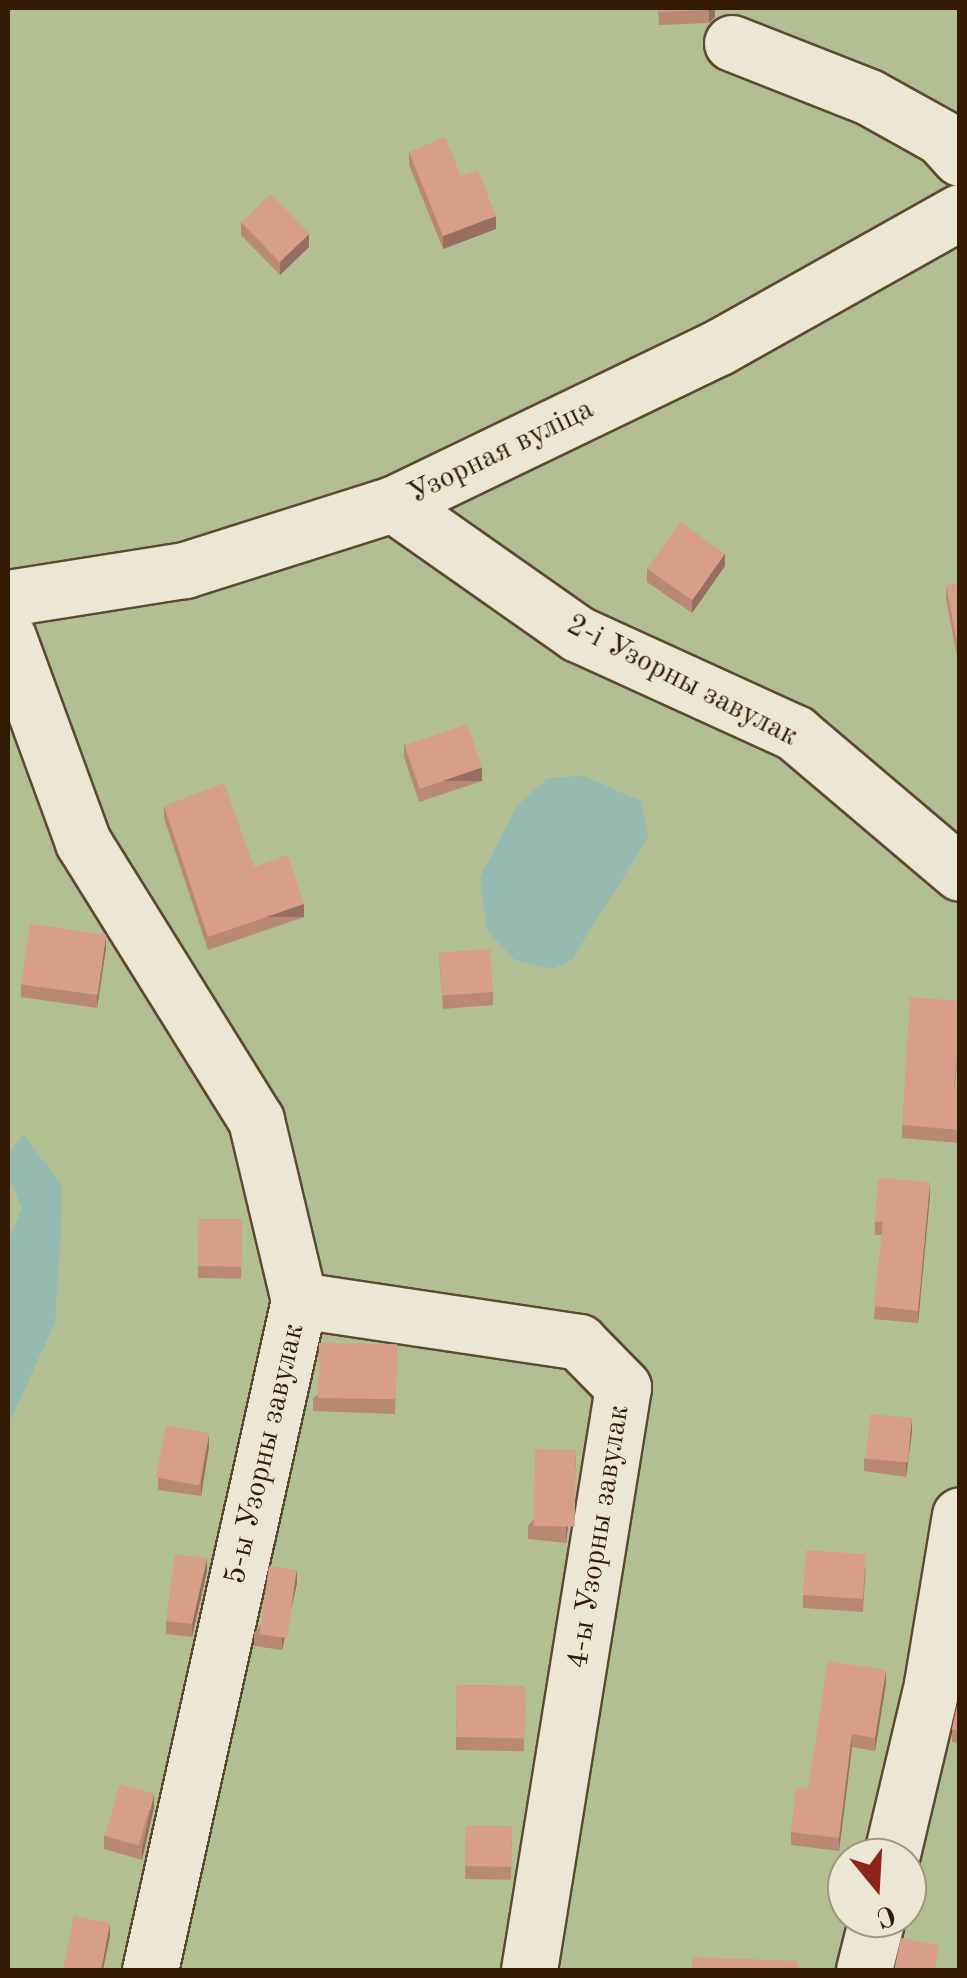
<!DOCTYPE html>
<meta charset="utf-8">
<style>
body{margin:0}
#map{position:relative;width:967px;height:1978px;overflow:hidden;background:#e2d9bd;font-family:"Old Standard TT",serif}
div>[style]{position:absolute}
[style*='--x']{left:calc(var(--x)*1px);top:calc(var(--y)*1px);width:calc(var(--w)*1px);rotate:calc(var(--a)*1deg)}
.green>*{inset:0;background:#b2bf92}
.water>*{inset:0;background:#95bab0}
.roads{filter:drop-shadow(2px 0 #5e4a31) drop-shadow(-2px 0 #5e4a31) drop-shadow(0 2px #5e4a31) drop-shadow(0 -2px #5e4a31)}
.minor>*{height:55px;margin:-27.5px;padding:0 27.5px;transform-origin:27.5px;border-radius:27.5px;background:#ece6d4}
.wall>*{inset:0;background:#b98976;transform-origin:0 0}
.shaded-wall>*{inset:0;background:#966f60;transform-origin:0 0}
.building>*{inset:0;background:#d79f89;transform-origin:0 0}
span{translate:-50% -50%;white-space:nowrap;text-align:center;line-height:1.15;-webkit-text-stroke:8px #ece6d4;paint-order:stroke}
.street-label{font-size:30px;color:#321b02}
.frame{position:absolute;inset:0;border:10px solid #321b02;pointer-events:none}
.north{position:absolute;left:827px;top:1838px;width:100px;height:100px;box-sizing:border-box;background:#ece6d4;border:2px solid #a29580;border-radius:50%;rotate:162deg;font-size:28px;font-weight:700;line-height:40px;text-align:center;color:#321b02}
.north::after{content:'';display:block;margin:auto;width:35px;height:45px;background:#8f2418;clip-path:polygon(50% 0,100% 100%,50% 72%,0 100%)}
</style>
<div id="map">
<div class="green">
<div style="clip-path:polygon(evenodd,8px 8px,959px 8px,959px 1970px,8px 1970px,8px 8px,847px 1858px,907px 1858px,907px 1918px,847px 1918px,847px 1858px)"></div>
</div>
<div class="water">
<div style="clip-path:polygon(583px 776px,641px 801px,648px 838px,572px 959px,553px 969px,515px 960px,487px 931px,480px 877px,517px 806px,548px 778px)"></div>
<div style="clip-path:polygon(23px 1134px,62px 1186px,61px 1232px,55px 1322px,8px 1426px,8px 1243px,22px 1208px,8px 1176px,8px 1155px)"></div>
</div>
<div class="roads">
<div class="minor">
<div style="--x:732;--y:43;--w:147;--a:21.5"></div>
<div style="--x:869;--y:97;--w:82;--a:29.1"></div>
<div style="--x:941;--y:137;--w:28;--a:48"></div>
<div style="--x:393;--y:504;--w:226;--a:35.1"></div>
<div style="--x:578;--y:634;--w:239;--a:24.5"></div>
<div style="--x:795;--y:733;--w:216;--a:40.3"></div>
<div style="--x:8;--y:598;--w:179;--a:-9"></div>
<div style="--x:185;--y:570;--w:218;--a:-17.6"></div>
<div style="--x:393;--y:504;--w:362;--a:-25.7"></div>
<div style="--x:719;--y:347;--w:276;--a:-29.3"></div>
<div style="--x:8;--y:637;--w:218;--a:69.9"></div>
<div style="--x:83;--y:842;--w:327;--a:58.1"></div>
<div style="--x:256;--y:1120;--w:185;--a:76.6"></div>
<div style="--x:299;--y:1300;--w:686;--a:102.54"></div>
<div style="--x:299;--y:1300;--w:283;--a:8.5"></div>
<div style="--x:579;--y:1342;--w:63;--a:45.6"></div>
<div style="--x:623;--y:1387;--w:591;--a:99.16"></div>
<div style="--x:891;--y:1858;--w:179;--a:-76.7"></div>
<div style="--x:932;--y:1684;--w:171;--a:-80.6"></div>
<div style="--x:864;--y:1970;--w:54;--a:-76"></div>
</div>
</div>
<div class="wall">
<div style="clip-path:polygon(658px 8px,715px 8px,715px 17px,709px 23px,659px 25px)"></div>
<div style="clip-path:polygon(409px 152px,461px 176px,496px 229px,443px 249px,409px 165px)"></div>
<div style="clip-path:polygon(241px 222px,309px 247px,280px 275px,241px 235px)"></div>
<div style="clip-path:polygon(725px 566px,692px 613px,647px 582px,647px 569px)"></div>
<div style="clip-path:polygon(960px 583px,960px 672px,946px 598px,946px 586px)"></div>
<div style="clip-path:polygon(404px 744px,482px 781px,419px 802px,404px 757px)"></div>
<div style="clip-path:polygon(164px 806px,254px 867px,304px 917px,208px 950px,164px 818px)"></div>
<div style="clip-path:polygon(106px 948px,97px 1008px,21px 997px,21px 984px)"></div>
<div style="clip-path:polygon(439px 954px,493px 992px,493px 1005px,443px 1009px)"></div>
<div style="clip-path:polygon(960px 1001px,960px 1036px,955px 1087px,960px 1087px,960px 1143px,902px 1138px,902px 1125px)"></div>
<div style="clip-path:polygon(930px 1195px,918px 1323px,874px 1319px,882px 1235px,875px 1235px,875px 1222px)"></div>
<div style="left:199px;top:1219px;width:43px;height:59px;rotate:1deg"></div>
<div style="clip-path:polygon(397px 1345px,395px 1414px,313px 1411px,313px 1398px)"></div>
<div style="clip-path:polygon(912px 1431px,906px 1477px,864px 1471px,864px 1459px)"></div>
<div style="clip-path:polygon(209px 1446px,201px 1496px,158px 1490px,158px 1477px)"></div>
<div style="clip-path:polygon(576px 1463px,566px 1543px,528px 1539px,528px 1526px)"></div>
<div style="clip-path:polygon(866px 1567px,863px 1612px,803px 1608px,803px 1595px)"></div>
<div style="clip-path:polygon(207px 1571px,192px 1637px,166px 1634px,166px 1621px)"></div>
<div style="clip-path:polygon(297px 1583px,282px 1650px,254px 1646px,254px 1633px)"></div>
<div style="clip-path:polygon(886px 1683px,875px 1751px,852px 1747px,839px 1851px,791px 1845px,791px 1832px,808px 1789px)"></div>
<div style="left:457px;top:1685px;width:68px;height:65px;rotate:1deg"></div>
<div style="clip-path:polygon(960px 1692px,960px 1743px,952px 1742px,952px 1729px)"></div>
<div style="clip-path:polygon(154px 1807px,142px 1860px,104px 1849px,104px 1836px)"></div>
<div style="left:466px;top:1826px;width:46px;height:53px;rotate:1deg"></div>
</div>
<div class="shaded-wall">
<div style="clip-path:polygon(712px 8px,715px 8px,715px 17px,709px 23px,709px 10px)"></div>
<div style="clip-path:polygon(496px 216px,496px 229px,443px 249px,443px 236px)"></div>
<div style="clip-path:polygon(309px 234px,309px 247px,280px 275px,280px 262px)"></div>
<div style="clip-path:polygon(725px 553px,725px 566px,692px 613px,692px 600px)"></div>
<div style="left:482px;top:768px;width:13px;height:66px;rotate:90deg"></div>
<div style="left:304px;top:904px;width:13px;height:102px;rotate:90deg"></div>
<div style="clip-path:polygon(106px 935px,106px 948px,97px 1008px,97px 995px)"></div>
<div style="clip-path:polygon(930px 1182px,930px 1195px,918px 1323px,918px 1311px)"></div>
<div style="clip-path:polygon(912px 1418px,912px 1431px,906px 1477px,906px 1464px)"></div>
<div style="clip-path:polygon(209px 1433px,209px 1446px,201px 1496px,201px 1484px)"></div>
<div style="clip-path:polygon(576px 1450px,576px 1463px,566px 1543px,566px 1530px)"></div>
<div style="clip-path:polygon(207px 1558px,207px 1571px,192px 1637px,192px 1624px)"></div>
<div style="clip-path:polygon(297px 1570px,297px 1583px,282px 1650px,282px 1637px)"></div>
<div style="clip-path:polygon(886px 1670px,886px 1683px,875px 1751px,875px 1738px)"></div>
<div style="clip-path:polygon(852px 1734px,852px 1747px,839px 1851px,839px 1838px)"></div>
<div style="clip-path:polygon(154px 1794px,154px 1807px,142px 1860px,142px 1848px)"></div>
<div style="clip-path:polygon(110px 1923px,110px 1936px,103px 1970px,101px 1970px)"></div>
</div>
<div class="building">
<div style="clip-path:polygon(658px 8px,712px 8px,709px 10px,659px 12px)"></div>
<div style="clip-path:polygon(445px 137px,461px 176px,478px 170px,496px 216px,443px 236px,409px 152px)"></div>
<div style="left:271px;top:194px;width:55px;height:41px;rotate:46deg"></div>
<div style="left:680px;top:522px;width:55px;height:57px;rotate:35deg"></div>
<div style="clip-path:polygon(960px 583px,960px 659px,946px 586px)"></div>
<div style="left:467px;top:724px;width:46px;height:66px;rotate:71deg"></div>
<div style="clip-path:polygon(224px 783px,254px 867px,288px 855px,304px 904px,208px 937px,164px 806px)"></div>
<div style="left:30px;top:924px;width:77px;height:61px;rotate:8deg"></div>
<div style="left:490px;top:949px;width:43px;height:51px;rotate:86deg"></div>
<div style="clip-path:polygon(910px 997px,960px 1001px,960px 1023px,954px 1087px,960px 1087px,960px 1130px,902px 1125px)"></div>
<div style="clip-path:polygon(878px 1178px,930px 1182px,918px 1311px,874px 1306px,883px 1222px,875px 1222px)"></div>
<div style="left:199px;top:1219px;width:43px;height:47px;rotate:1deg"></div>
<div style="left:319px;top:1343px;width:78px;height:55px;rotate:1deg"></div>
<div style="left:870px;top:1414px;width:42px;height:45px;rotate:5deg"></div>
<div style="left:166px;top:1425px;width:44px;height:53px;rotate:11deg"></div>
<div style="left:535px;top:1449px;width:41px;height:77px;rotate:1deg"></div>
<div style="left:806px;top:1550px;width:60px;height:45px;rotate:4deg"></div>
<div style="clip-path:polygon(175px 1554px,207px 1558px,192px 1624px,166px 1621px)"></div>
<div style="left:269px;top:1566px;width:28px;height:69px;rotate:8deg"></div>
<div style="clip-path:polygon(828px 1661px,886px 1670px,875px 1738px,852px 1734px,839px 1838px,791px 1832px,796px 1788px,808px 1789px)"></div>
<div style="left:457px;top:1685px;width:68px;height:52px;rotate:1deg"></div>
<div style="clip-path:polygon(960px 1692px,960px 1730px,952px 1729px)"></div>
<div style="left:120px;top:1784px;width:35px;height:54px;rotate:16deg"></div>
<div style="left:466px;top:1826px;width:46px;height:40px;rotate:1deg"></div>
<div style="clip-path:polygon(74px 1916px,110px 1923px,101px 1970px,63px 1970px)"></div>
<div style="clip-path:polygon(901px 1938px,939px 1945px,935px 1970px,894px 1970px)"></div>
<div style="clip-path:polygon(692px 1957px,798px 1961px,798px 1970px,692px 1970px)"></div>
</div>
<div class="street-label">
<span style="left:501px;top:452px;rotate:-26deg">Узорная вуліца</span>
<span style="left:682px;top:681px;rotate:27deg">2-і Узорны завулак</span>
<span style="left:265px;top:1454px;rotate:-77deg">5-ы Узорны завулак</span>
<span style="left:599px;top:1537px;rotate:-81deg">4-ы Узорны завулак</span>
</div>
<div class="frame"></div>
<div class="north">С</div>
</div>
